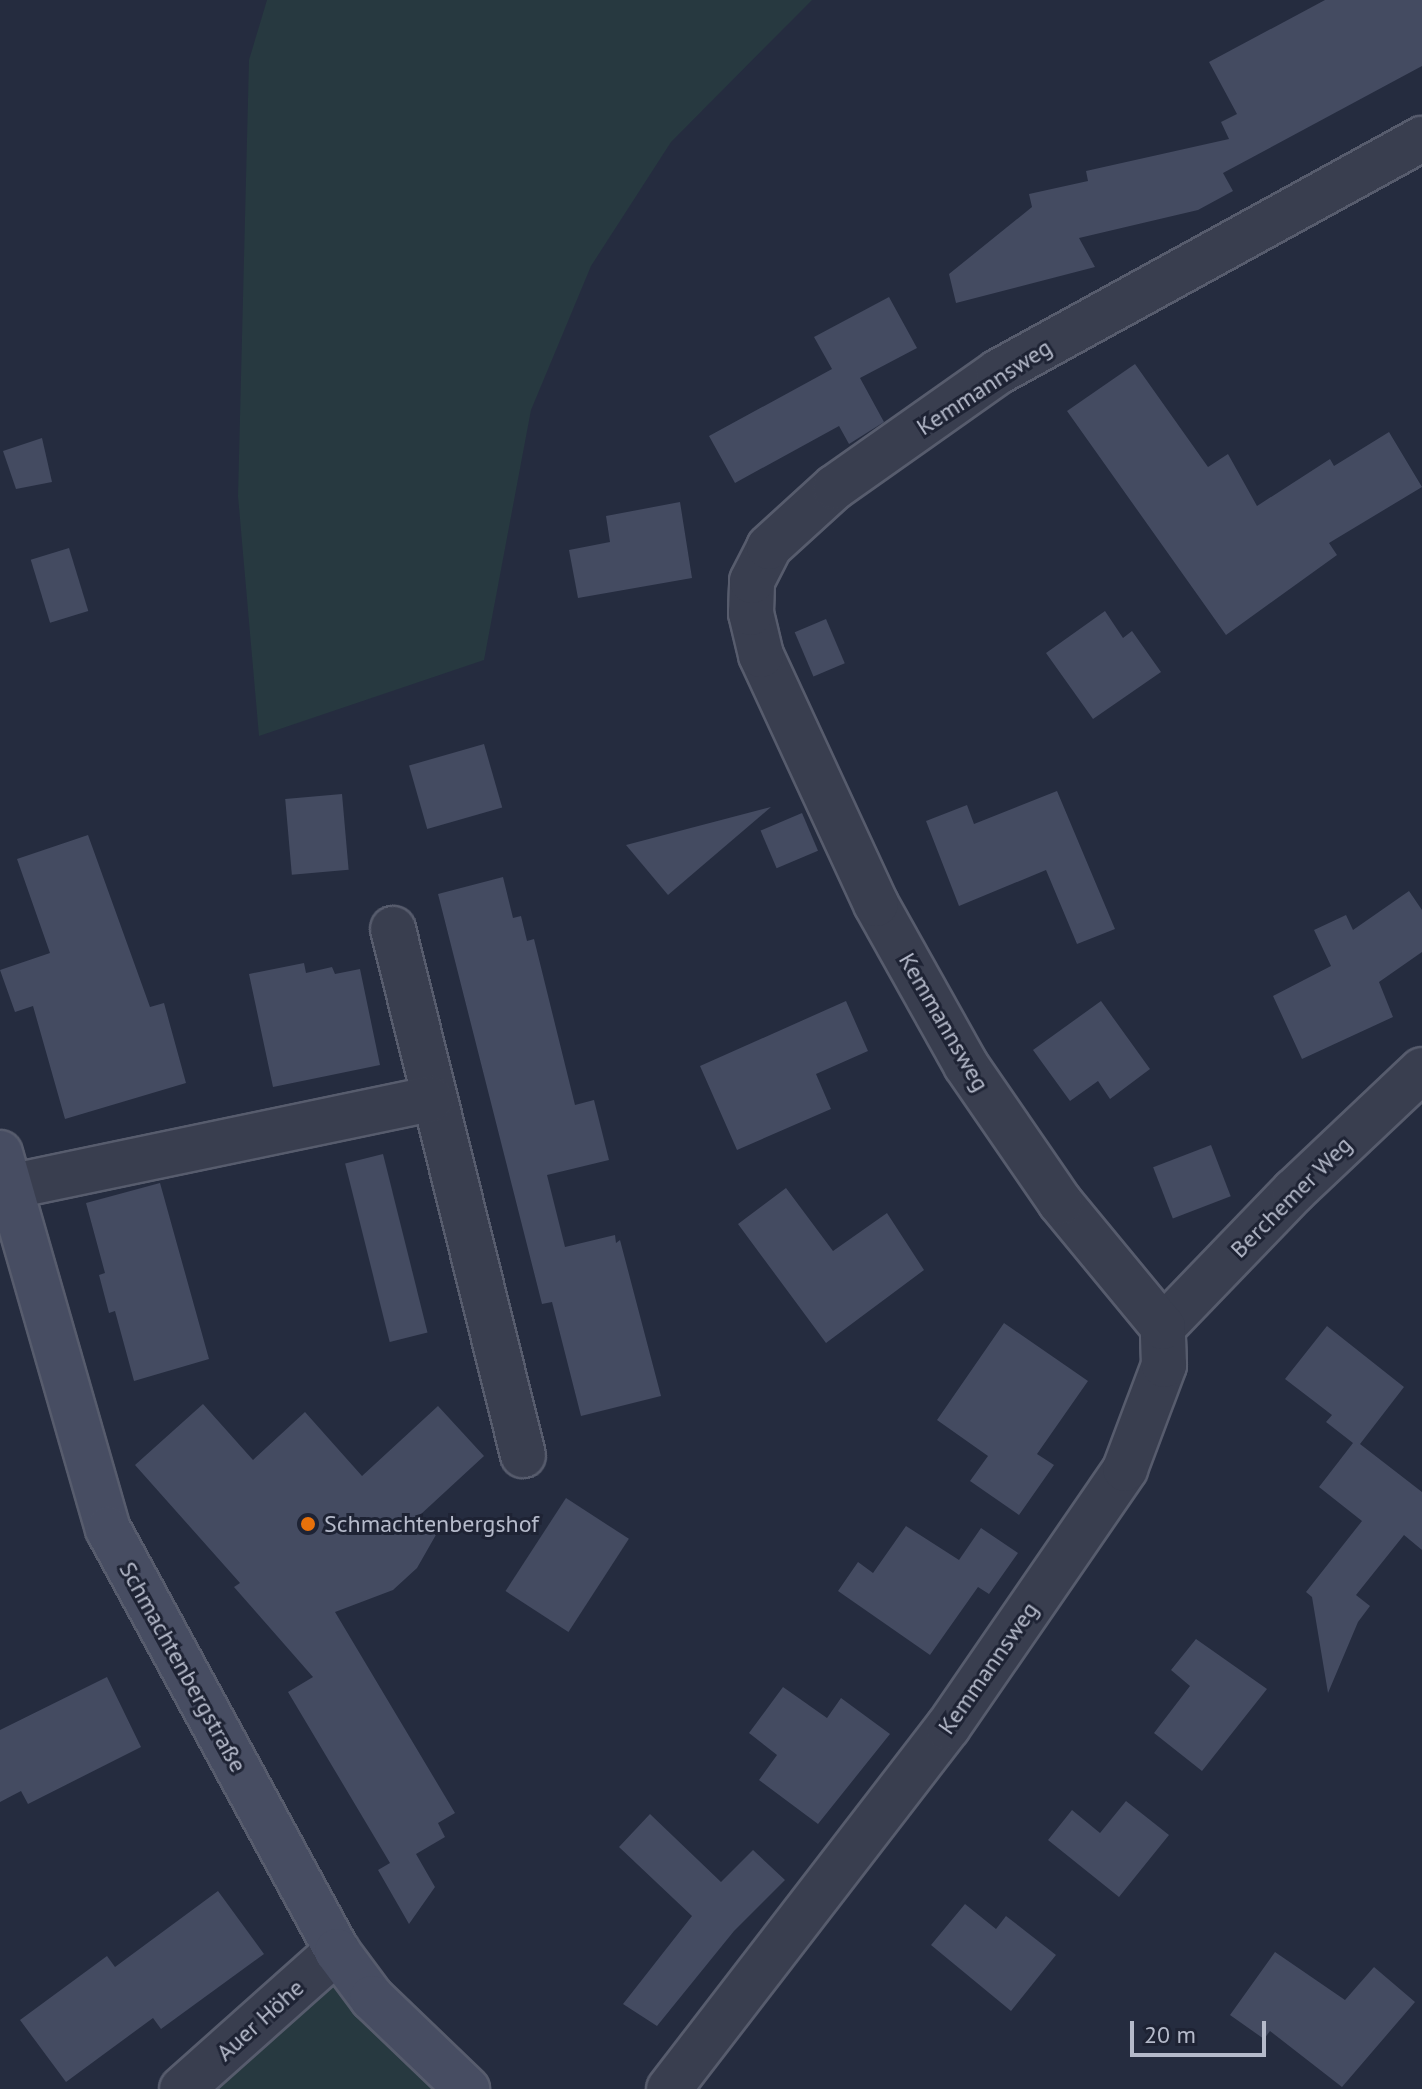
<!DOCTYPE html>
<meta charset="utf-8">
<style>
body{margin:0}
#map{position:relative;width:1422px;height:2089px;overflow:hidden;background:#252c3f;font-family:"PT Sans",sans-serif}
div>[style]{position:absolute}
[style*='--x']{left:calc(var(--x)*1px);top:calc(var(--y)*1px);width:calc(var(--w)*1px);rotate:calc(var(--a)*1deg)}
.green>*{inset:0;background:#273940}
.building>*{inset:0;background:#444b61;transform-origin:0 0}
.roads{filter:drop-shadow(2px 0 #575c6d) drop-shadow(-2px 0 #575c6d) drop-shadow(0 2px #575c6d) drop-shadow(0 -2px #575c6d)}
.street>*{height:44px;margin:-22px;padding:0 22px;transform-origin:22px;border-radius:22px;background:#393e4f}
.secondary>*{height:44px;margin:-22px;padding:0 22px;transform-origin:22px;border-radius:22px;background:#474d62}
.dots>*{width:22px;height:22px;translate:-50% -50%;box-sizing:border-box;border:4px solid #1e2334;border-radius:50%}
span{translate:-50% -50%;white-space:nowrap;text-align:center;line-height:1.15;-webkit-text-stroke:6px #1e2334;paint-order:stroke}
.street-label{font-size:24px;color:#b5baca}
.poi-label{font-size:24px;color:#b5baca}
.left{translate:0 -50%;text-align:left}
.scale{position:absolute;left:1130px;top:2021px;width:136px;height:36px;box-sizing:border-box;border:4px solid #b5baca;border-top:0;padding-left:10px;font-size:24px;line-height:28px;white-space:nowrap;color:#b5baca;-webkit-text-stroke:6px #1e2334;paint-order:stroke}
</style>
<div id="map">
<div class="green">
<div style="clip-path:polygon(267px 0,812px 0,671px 142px,591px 266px,531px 410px,484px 660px,259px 736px,238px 496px,249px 60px)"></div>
<div style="clip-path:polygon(334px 1970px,450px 2089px,206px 2089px)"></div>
</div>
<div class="building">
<div style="clip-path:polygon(1325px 0,1422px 0,1422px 66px,1223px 173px,1233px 191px,1198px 210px,1079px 238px,1095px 267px,956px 303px,949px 274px,1032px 207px,1029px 194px,1088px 181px,1086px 171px,1229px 139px,1221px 122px,1237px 114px,1209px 62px)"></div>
<div style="clip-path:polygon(889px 297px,917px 348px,860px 378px,884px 422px,849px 444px,839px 426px,735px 483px,709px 436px,832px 369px,814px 337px)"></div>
<div style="clip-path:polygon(1135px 364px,1208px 467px,1228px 454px,1257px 506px,1330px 459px,1334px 466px,1389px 432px,1422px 487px,1329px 543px,1337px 555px,1226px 635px,1067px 411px)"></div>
<div style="clip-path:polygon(42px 438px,52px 482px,16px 489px,3px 451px)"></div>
<div style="clip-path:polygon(680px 502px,692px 578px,578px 598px,569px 550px,610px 542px,606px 516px)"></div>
<div style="left:69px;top:548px;width:66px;height:40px;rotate:73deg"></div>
<div style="clip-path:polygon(1105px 611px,1123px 638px,1132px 631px,1161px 672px,1093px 719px,1046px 653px)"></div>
<div style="left:826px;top:619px;width:48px;height:34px;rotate:67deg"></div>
<div style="left:484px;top:744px;width:66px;height:78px;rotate:74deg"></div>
<div style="clip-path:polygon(1057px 791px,1115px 929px,1077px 944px,1046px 870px,959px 906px,926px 821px,967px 805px,974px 824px)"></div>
<div style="left:342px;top:794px;width:76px;height:57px;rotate:85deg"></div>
<div style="clip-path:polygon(771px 807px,668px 895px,626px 845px)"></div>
<div style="left:802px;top:813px;width:41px;height:45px;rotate:67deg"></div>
<div style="clip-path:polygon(88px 835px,150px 1007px,164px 1003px,186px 1083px,65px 1119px,33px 1006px,15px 1012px,0 970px,50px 953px,17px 859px)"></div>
<div style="clip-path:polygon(503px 877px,513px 918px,521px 916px,527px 941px,534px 939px,575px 1105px,594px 1100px,609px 1160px,547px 1175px,565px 1247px,615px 1235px,616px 1243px,620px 1240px,661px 1396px,581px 1416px,552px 1302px,542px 1304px,438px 894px)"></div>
<div style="clip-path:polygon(1409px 891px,1422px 910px,1422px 952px,1379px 982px,1393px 1017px,1302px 1059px,1273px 996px,1331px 966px,1314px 930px,1346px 915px,1353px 930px)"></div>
<div style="clip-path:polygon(304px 963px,306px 973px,332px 967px,335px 974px,360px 969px,380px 1065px,273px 1087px,249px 974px)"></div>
<div style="clip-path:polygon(846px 1001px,868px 1051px,816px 1074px,831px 1109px,737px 1150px,700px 1066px)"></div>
<div style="clip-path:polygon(1101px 1001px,1150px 1069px,1110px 1099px,1098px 1081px,1070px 1101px,1033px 1050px)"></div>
<div style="left:1211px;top:1145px;width:55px;height:62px;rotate:69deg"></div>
<div style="left:383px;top:1154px;width:184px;height:39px;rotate:76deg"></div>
<div style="clip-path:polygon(160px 1183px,209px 1359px,134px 1381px,115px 1311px,109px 1313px,99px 1275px,105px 1273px,86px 1203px)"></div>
<div style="clip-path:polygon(786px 1188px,833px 1251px,887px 1213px,924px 1270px,826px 1343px,738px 1224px)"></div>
<div style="clip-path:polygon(1004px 1323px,1088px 1381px,1037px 1454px,1054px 1465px,1019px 1515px,970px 1481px,988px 1456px,937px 1420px)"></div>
<div style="clip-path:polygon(1327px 1326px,1404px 1387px,1360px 1444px,1422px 1492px,1422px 1550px,1404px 1535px,1356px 1595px,1370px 1606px,1358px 1622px,1328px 1693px,1312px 1597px,1306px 1592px,1362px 1521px,1319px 1487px,1353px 1443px,1326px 1422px,1332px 1415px,1285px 1379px)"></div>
<div style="clip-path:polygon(203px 1404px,253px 1460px,305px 1412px,362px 1476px,438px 1406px,484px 1456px,420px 1515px,437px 1533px,417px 1568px,393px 1590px,335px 1612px,455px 1813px,438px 1823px,445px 1837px,416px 1854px,435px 1887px,409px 1924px,378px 1870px,390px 1863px,288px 1692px,313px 1677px,234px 1587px,240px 1583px,135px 1465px)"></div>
<div style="left:566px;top:1498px;width:75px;height:111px;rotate:33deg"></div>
<div style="clip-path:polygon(906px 1526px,959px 1560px,981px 1528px,1018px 1553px,989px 1594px,978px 1587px,930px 1655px,838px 1591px,858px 1562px,873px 1573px)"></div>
<div style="clip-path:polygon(1196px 1639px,1267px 1689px,1202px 1771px,1154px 1733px,1190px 1686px,1171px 1670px)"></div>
<div style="clip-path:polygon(107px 1677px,141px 1747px,28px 1804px,21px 1791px,0 1802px,0 1730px)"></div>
<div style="clip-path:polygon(783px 1687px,827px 1718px,841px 1698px,890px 1734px,818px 1824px,759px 1780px,777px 1755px,749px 1733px)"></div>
<div style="clip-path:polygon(1126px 1801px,1169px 1835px,1119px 1897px,1048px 1840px,1072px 1810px,1100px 1833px)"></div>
<div style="clip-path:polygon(650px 1814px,721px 1882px,753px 1850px,785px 1880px,734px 1931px,657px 2026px,623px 2004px,692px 1916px,619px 1847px)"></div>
<div style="clip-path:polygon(218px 1891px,264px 1954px,161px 2029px,153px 2018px,66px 2082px,20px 2020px,107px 1956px,115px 1967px)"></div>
<div style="clip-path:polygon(965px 1904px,996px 1929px,1006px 1916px,1056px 1955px,1011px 2011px,931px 1945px)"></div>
<div style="clip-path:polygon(1275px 1952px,1345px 2000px,1374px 1967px,1415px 2002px,1342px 2087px,1270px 2031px,1264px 2039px,1230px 2015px)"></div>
</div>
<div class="roads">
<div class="street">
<div style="--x:393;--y:929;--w:542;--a:76.12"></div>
<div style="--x:9;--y:1187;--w:431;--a:-11.8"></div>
<div style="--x:1163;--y:1327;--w:189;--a:-46.1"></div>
<div style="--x:1294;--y:1191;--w:176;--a:-43.4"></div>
<div style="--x:182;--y:2089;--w:208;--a:-41.7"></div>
<div style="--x:669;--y:2089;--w:457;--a:-52.4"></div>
<div style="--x:948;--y:1727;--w:313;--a:-55.5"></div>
<div style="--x:1125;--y:1469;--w:111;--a:-69.4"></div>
<div style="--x:1164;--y:1365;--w:38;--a:-92"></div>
<div style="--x:1163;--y:1327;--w:162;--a:-129.5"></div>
<div style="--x:1060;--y:1202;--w:166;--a:-124.5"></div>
<div style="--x:966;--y:1065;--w:184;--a:-119.2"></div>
<div style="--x:876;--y:904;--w:274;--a:-114.8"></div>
<div style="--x:761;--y:655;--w:43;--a:-103.4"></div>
<div style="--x:751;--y:613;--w:32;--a:-88"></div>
<div style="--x:752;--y:581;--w:38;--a:-63"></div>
<div style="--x:769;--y:547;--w:89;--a:-42.3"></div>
<div style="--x:835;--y:487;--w:199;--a:-35.2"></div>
<div style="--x:998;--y:372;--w:484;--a:-28.8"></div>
</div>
<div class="secondary">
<div style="--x:0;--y:1153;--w:391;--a:74"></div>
<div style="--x:108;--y:1529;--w:480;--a:61.5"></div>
<div style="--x:337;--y:1951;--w:59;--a:53.3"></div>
<div style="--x:372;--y:1998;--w:132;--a:43.8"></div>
</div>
</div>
<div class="dots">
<div style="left:308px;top:1524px;background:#e8710a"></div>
</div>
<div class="street-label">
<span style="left:984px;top:387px;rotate:-33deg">Kemmannsweg</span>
<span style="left:944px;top:1022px;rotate:60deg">Kemmannsweg</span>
<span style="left:1291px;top:1197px;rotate:-45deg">Berchemer Weg</span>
<span style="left:183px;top:1667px;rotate:61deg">Schmachtenbergstraße</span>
<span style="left:988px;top:1668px;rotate:-55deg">Kemmannsweg</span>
<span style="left:260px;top:2020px;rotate:-42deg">Auer Höhe</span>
</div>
<div class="poi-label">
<span class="left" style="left:324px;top:1524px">Schmachtenbergshof</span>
</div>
<div class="scale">20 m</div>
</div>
